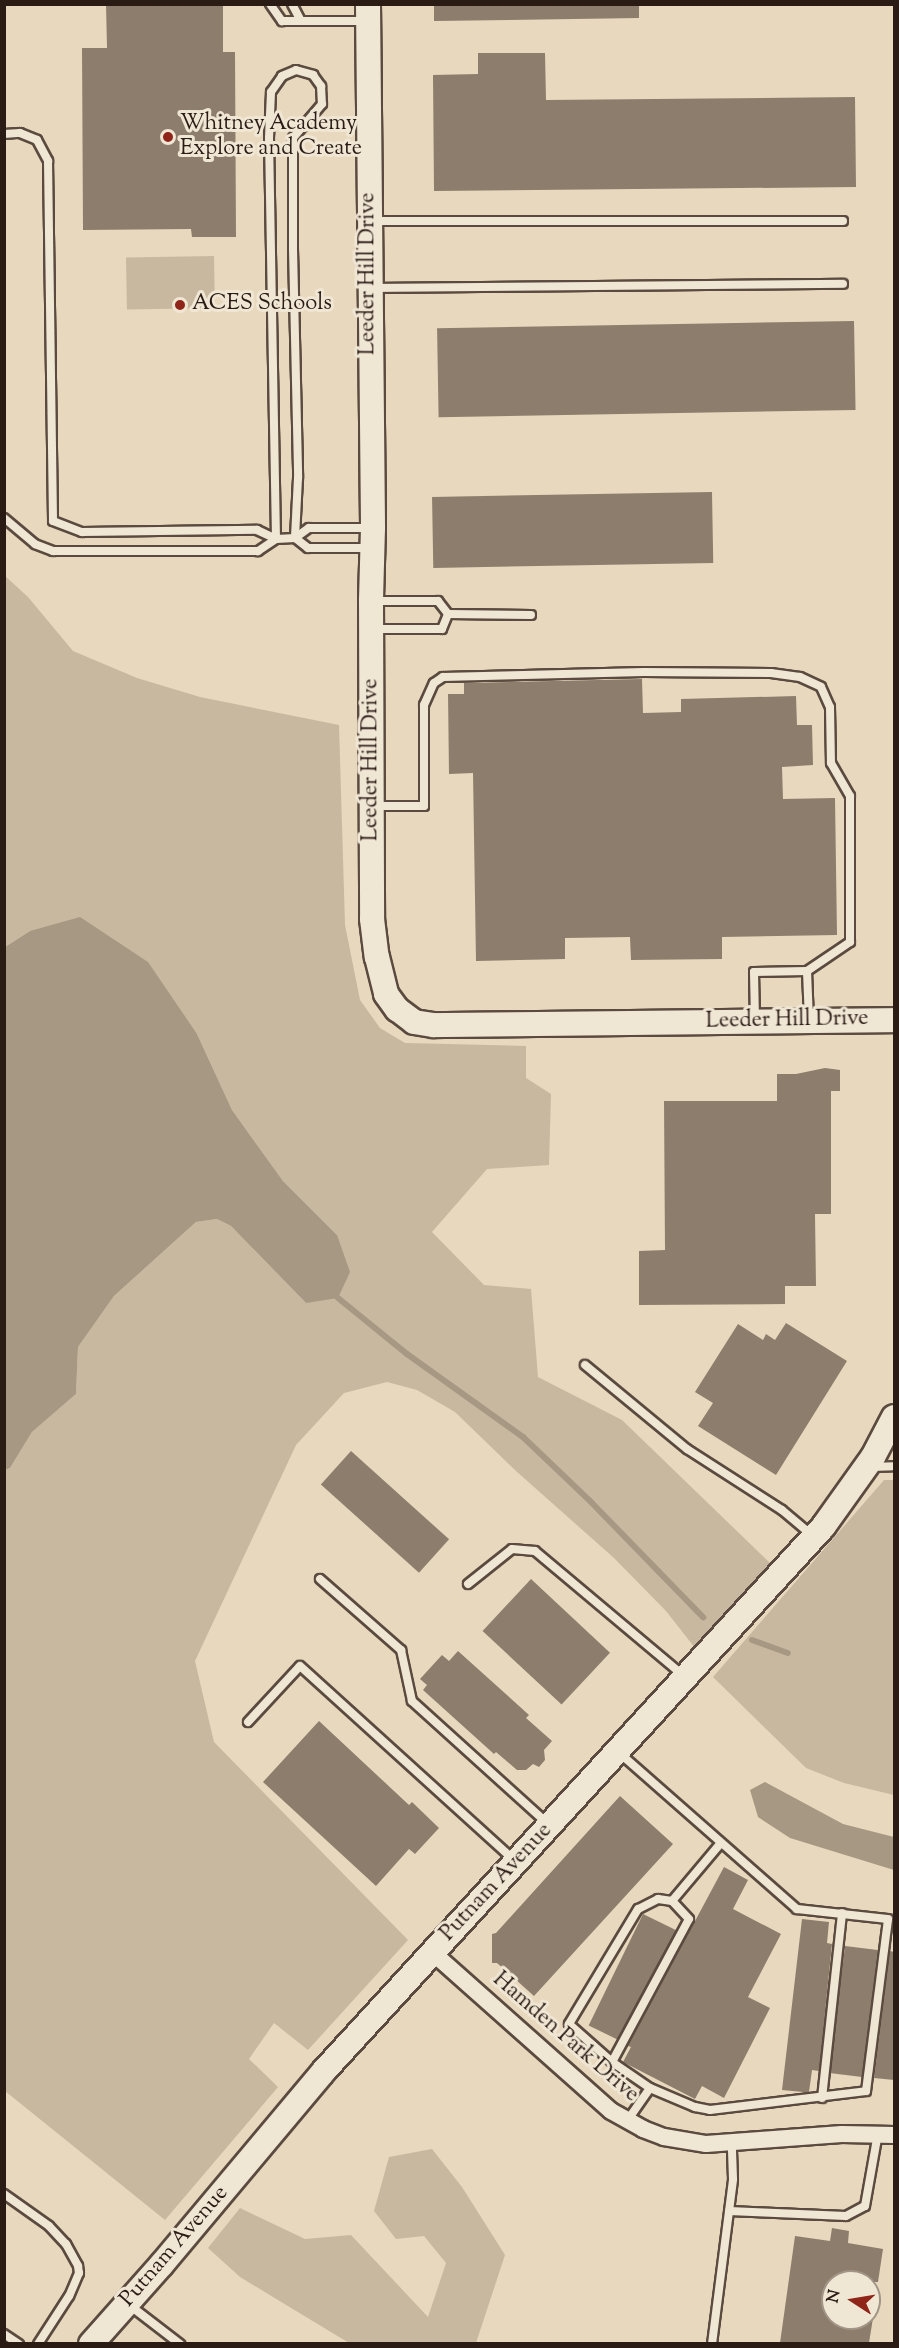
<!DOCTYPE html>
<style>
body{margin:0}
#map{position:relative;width:899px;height:2348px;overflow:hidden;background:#e8d8bd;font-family:"Sorts Mill Goudy",serif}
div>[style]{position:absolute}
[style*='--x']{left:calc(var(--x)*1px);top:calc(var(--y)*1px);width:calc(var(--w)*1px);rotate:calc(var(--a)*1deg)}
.green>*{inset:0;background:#c8b8a0;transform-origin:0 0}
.water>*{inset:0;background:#a79884}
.stream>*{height:6px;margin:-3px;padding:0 3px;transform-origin:3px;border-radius:3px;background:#a79884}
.building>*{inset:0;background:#8d7d6c;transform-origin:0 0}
.roads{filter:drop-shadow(2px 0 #5a4a3f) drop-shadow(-2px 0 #5a4a3f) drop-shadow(0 2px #5a4a3f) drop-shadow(0 -2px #5a4a3f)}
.lane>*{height:8px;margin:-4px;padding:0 4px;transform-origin:4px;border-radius:4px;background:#f0e6d4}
.street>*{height:16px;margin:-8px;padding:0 8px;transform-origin:8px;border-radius:8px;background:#f0e6d4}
.secondary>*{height:24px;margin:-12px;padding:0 12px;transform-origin:12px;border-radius:12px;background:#f0e6d4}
.dots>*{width:16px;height:16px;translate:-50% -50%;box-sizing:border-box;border:3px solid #f0e6d4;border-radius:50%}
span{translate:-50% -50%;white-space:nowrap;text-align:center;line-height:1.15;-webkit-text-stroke:6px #f0e6d4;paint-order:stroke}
.poi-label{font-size:22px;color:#2a1b15}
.left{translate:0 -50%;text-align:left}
.street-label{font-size:22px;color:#2a1b15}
.frame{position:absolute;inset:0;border:6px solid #2a1b15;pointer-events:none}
.north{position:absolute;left:821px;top:2270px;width:60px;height:60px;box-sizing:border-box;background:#f0e6d4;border:2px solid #a19588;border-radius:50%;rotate:282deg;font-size:16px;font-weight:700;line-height:24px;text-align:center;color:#2a1b15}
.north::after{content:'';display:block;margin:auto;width:21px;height:27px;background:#8f2418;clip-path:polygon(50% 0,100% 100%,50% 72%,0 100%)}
</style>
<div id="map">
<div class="green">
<div style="left:214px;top:256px;width:52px;height:88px;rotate:89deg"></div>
<div style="clip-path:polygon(4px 575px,28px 597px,73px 651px,137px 678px,200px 697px,339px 725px,345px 925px,360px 1000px,380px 1028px,405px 1043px,526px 1046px,526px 1078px,551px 1094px,549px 1165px,487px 1169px,432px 1232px,484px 1285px,531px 1289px,538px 1377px,622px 1420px,770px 1563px,695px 1648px,666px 1611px,614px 1558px,516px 1471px,455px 1412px,417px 1390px,387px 1382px,344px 1393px,296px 1445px,195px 1661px,214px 1742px,408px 1940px,308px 2050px,274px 2023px,249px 2059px,278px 2087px,165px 2220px,5px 2091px,5px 1470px,10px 1468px,32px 1432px,76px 1394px,78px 1347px,114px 1296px,196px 1222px,217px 1219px,231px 1226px,306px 1303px,337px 1235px,283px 1181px,232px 1110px,197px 1034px,30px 931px,5px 947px)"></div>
<div style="clip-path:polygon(884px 1480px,894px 1480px,894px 1795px,844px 1783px,806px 1768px,713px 1677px)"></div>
<div style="clip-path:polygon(432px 2149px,462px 2187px,505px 2255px,476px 2343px,349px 2343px,240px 2277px,208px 2248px,240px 2208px,305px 2239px,351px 2235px,428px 2317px,446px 2263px,424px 2236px,396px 2239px,374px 2211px,389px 2157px)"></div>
</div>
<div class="water">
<div style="clip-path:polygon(80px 917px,148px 962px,197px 1034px,232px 1110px,283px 1181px,337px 1235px,350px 1272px,338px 1298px,306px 1303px,231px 1226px,217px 1219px,196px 1222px,114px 1296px,78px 1347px,76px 1394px,32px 1432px,10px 1468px,5px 1470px,5px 947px,30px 931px)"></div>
<div style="clip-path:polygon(765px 1782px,843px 1824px,894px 1837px,894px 1870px,790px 1838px,758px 1817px,750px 1790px)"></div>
</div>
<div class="stream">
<div style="--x:338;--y:1298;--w:89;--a:39.1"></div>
<div style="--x:407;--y:1354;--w:143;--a:35.6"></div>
<div style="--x:523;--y:1437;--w:94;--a:43.7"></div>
<div style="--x:591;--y:1502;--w:161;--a:45.8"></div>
<div style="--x:752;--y:1640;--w:38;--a:20"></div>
</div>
<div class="building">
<div style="clip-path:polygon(106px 4px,223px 4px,223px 52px,235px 52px,236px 237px,192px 237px,191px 229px,83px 230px,82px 48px,107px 48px)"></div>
<div style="clip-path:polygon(434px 4px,639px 4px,639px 18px,434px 21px)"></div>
<div style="clip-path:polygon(478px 53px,545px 53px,546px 100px,855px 97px,856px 187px,434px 191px,433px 75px,478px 74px)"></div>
<div style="left:854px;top:321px;width:89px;height:417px;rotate:89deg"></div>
<div style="left:712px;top:492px;width:71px;height:280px;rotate:89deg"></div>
<div style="clip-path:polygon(642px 679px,643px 713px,681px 712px,681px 699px,796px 696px,797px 725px,812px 725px,813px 765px,782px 767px,783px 799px,835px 798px,837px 935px,722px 937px,722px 959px,631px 960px,630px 937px,565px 938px,565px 959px,476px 961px,473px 773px,449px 774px,448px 694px,464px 694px,464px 683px)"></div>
<div style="clip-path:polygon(825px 1068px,840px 1070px,840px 1091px,831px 1091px,831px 1214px,815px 1214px,816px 1286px,785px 1286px,785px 1304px,639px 1305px,639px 1251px,665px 1250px,664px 1101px,777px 1101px,777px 1074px,796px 1074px)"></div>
<div style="clip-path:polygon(786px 1323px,847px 1361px,776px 1475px,698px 1426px,713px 1403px,695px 1392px,738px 1324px,763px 1340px,766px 1334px,775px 1340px)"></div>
<div style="left:351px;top:1451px;width:132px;height:45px;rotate:42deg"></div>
<div style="left:531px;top:1579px;width:108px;height:71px;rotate:43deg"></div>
<div style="clip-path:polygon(458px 1651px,529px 1715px,526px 1718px,552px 1741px,544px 1750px,545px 1760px,539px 1767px,533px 1764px,526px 1770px,517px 1770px,496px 1752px,494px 1754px,423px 1690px,427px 1685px,420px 1679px,442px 1655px,449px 1661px)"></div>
<div style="clip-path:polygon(319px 1721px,409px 1805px,412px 1802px,439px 1828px,415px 1854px,409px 1849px,376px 1886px,263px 1782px)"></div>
<div style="clip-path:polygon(620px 1796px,673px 1844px,534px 1996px,497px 1963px,492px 1963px,492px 1934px,496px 1933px)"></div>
<div style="clip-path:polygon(724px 1867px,748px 1880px,733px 1909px,781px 1934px,748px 1997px,770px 2008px,724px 2098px,702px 2086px,695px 2099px,623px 2062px,631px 2047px,628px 2046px)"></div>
<div style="left:643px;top:1914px;width:37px;height:124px;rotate:26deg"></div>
<div style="clip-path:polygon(802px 1919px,829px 1922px,827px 1943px,832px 1944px,819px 2071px,812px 2070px,809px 2092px,803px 2092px,782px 2090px)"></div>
<div style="left:845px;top:1946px;width:33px;height:128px;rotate:7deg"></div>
<div style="clip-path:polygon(890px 1951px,894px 1952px,894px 2080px,874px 2078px)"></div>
<div style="clip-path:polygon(832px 2228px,849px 2231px,848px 2243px,883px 2249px,878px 2282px,833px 2282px,833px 2318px,873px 2318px,869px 2343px,780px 2343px,795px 2236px,830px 2241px)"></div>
</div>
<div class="roads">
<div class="lane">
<div style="--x:270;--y:4;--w:21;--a:55"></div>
<div style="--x:282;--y:21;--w:85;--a:0"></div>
<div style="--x:292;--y:4;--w:19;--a:62"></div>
<div style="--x:296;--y:70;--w:18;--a:16"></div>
<div style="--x:313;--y:75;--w:14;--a:54"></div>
<div style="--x:321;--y:86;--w:18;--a:87"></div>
<div style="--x:322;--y:104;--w:45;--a:130.5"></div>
<div style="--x:293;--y:138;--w:111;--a:90"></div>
<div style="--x:293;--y:249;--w:229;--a:88.7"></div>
<div style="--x:298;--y:478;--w:60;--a:92.9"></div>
<div style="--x:295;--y:538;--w:19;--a:177"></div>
<div style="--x:276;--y:539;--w:401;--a:-91"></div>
<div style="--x:269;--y:138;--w:46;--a:-87.5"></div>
<div style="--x:271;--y:92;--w:19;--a:-55"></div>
<div style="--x:282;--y:76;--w:15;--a:-23"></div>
<div style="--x:4;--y:134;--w:16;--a:-4"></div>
<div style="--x:20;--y:133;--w:18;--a:22"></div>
<div style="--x:37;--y:140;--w:24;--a:62"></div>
<div style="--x:48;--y:161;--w:360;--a:89.2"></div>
<div style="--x:53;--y:521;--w:31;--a:21"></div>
<div style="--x:82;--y:532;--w:175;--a:-0.7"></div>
<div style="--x:257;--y:530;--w:21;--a:25"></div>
<div style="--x:276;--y:539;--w:22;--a:146"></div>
<div style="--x:258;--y:551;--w:205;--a:180"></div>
<div style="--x:53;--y:551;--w:19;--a:-159"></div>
<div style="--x:35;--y:544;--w:40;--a:-140"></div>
<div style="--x:372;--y:221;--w:471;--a:0"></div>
<div style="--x:373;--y:288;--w:470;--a:-0.5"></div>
<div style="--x:369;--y:548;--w:61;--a:180"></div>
<div style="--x:308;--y:548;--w:16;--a:-142"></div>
<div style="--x:295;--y:538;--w:17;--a:-36"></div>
<div style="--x:309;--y:528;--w:61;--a:0"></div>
<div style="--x:374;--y:601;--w:64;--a:0"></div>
<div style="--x:438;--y:601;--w:16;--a:52"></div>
<div style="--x:448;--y:614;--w:83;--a:0.7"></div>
<div style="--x:372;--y:629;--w:70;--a:0"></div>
<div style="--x:442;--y:629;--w:16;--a:-68"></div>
<div style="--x:375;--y:806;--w:49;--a:0"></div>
<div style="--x:424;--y:806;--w:101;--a:-90"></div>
<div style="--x:424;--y:705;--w:24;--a:-66"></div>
<div style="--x:434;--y:683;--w:11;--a:-34"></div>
<div style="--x:443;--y:677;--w:201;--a:-1.4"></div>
<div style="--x:644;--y:672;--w:127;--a:0.5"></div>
<div style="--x:771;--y:673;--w:29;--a:8"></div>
<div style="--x:800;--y:677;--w:23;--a:25"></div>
<div style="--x:821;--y:687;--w:22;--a:66"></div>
<div style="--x:830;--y:707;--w:56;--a:89"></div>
<div style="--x:831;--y:763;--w:38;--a:60"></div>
<div style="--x:850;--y:796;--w:146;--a:90"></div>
<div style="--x:850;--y:942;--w:52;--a:146"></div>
<div style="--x:807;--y:971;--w:53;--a:178.9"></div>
<div style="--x:754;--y:972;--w:49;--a:88.8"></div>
<div style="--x:807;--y:971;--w:49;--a:87.7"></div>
<div style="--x:585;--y:1365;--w:132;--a:39.5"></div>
<div style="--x:687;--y:1449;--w:113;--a:32.7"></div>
<div style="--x:782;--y:1510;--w:40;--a:40"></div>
<div style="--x:871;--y:1467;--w:23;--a:-2"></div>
<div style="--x:320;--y:1579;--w:108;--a:41.2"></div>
<div style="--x:401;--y:1650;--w:52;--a:77.8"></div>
<div style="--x:412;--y:1701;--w:185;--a:42.1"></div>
<div style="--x:468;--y:1584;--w:56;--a:-38.5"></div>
<div style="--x:512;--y:1549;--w:23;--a:5"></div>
<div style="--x:535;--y:1551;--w:196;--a:40"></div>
<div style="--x:248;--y:1722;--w:76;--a:-47.1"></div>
<div style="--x:300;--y:1666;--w:289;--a:42.2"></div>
<div style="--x:672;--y:1901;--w:75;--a:-49.9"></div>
<div style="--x:612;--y:2062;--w:162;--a:-61.7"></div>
<div style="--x:689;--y:1919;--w:25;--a:-133"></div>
<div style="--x:672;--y:1901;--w:14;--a:-172"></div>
<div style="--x:658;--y:1899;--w:22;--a:153"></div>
<div style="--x:638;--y:1909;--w:134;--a:121"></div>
<div style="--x:569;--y:2024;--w:57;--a:41.5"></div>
<div style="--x:612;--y:2062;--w:46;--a:34.4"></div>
<div style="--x:650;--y:2088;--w:49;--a:22.9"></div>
<div style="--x:695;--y:2107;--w:15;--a:11"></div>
<div style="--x:710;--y:2110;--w:157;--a:-6.9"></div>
<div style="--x:866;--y:2091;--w:173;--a:-82.7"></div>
<div style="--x:888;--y:1919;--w:92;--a:-173.7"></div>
<div style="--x:797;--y:1909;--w:238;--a:-138.7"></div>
<div style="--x:822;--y:2098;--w:186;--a:-83.8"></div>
<div style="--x:627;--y:2121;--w:40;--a:-55.1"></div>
<div style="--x:4;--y:2194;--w:55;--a:35.4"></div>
<div style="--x:49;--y:2226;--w:25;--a:47"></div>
<div style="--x:66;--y:2244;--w:25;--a:61"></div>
<div style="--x:78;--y:2266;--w:7;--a:82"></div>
<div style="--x:79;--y:2273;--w:25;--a:113"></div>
<div style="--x:69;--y:2296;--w:57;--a:122.9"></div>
<div style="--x:729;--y:2211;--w:117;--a:2.4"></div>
<div style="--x:846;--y:2216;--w:21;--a:-28"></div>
<div style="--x:865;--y:2206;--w:74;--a:-79.9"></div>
<div style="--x:128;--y:2304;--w:66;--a:37.6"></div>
<div style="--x:4;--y:2334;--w:18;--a:34"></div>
<div style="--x:712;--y:2344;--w:166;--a:-82.7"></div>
<div style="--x:733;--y:2179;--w:35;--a:-92"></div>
</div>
<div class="street">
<div style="--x:432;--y:1952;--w:239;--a:41.6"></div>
<div style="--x:611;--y:2111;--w:37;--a:29"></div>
<div style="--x:643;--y:2129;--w:22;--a:21"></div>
<div style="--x:664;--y:2137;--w:43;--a:9.5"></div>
<div style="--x:706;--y:2144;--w:136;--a:-4.2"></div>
<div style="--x:842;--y:2134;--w:52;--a:1.1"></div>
</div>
<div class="secondary">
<div style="--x:368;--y:4;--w:524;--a:89.45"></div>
<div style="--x:373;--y:528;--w:73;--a:91.6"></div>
<div style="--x:371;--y:601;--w:318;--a:89.8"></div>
<div style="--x:372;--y:919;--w:38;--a:83"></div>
<div style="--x:377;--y:957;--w:38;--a:76"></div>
<div style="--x:386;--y:994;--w:19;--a:54"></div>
<div style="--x:397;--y:1009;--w:21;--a:37"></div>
<div style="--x:414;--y:1022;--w:20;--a:9"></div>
<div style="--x:434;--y:1025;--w:460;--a:-0.6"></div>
<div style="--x:91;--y:2344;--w:107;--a:-48.4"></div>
<div style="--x:162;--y:2264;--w:251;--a:-50"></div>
<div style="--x:323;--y:2072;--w:740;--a:-47.47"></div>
<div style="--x:823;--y:1527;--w:86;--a:-54.5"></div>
<div style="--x:873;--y:1457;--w:45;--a:-62.3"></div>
</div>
</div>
<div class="dots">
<div style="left:168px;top:137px;background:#8f2418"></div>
<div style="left:180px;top:305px;background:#8f2418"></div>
</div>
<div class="poi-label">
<span class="left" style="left:180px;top:137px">Whitney Academy<br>Explore and Create</span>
<span class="left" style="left:192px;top:305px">ACES Schools</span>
</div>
<div class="street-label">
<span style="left:369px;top:274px;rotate:-90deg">Leeder Hill Drive</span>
<span style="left:372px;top:760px;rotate:-90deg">Leeder Hill Drive</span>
<span style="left:787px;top:1021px;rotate:-1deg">Leeder Hill Drive</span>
<span style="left:497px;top:1883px;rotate:-47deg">Putnam Avenue</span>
<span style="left:565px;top:2038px;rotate:41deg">Hamden Park Drive</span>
<span style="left:175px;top:2247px;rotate:-49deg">Putnam Avenue</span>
</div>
<div class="frame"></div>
<div class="north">N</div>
</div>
